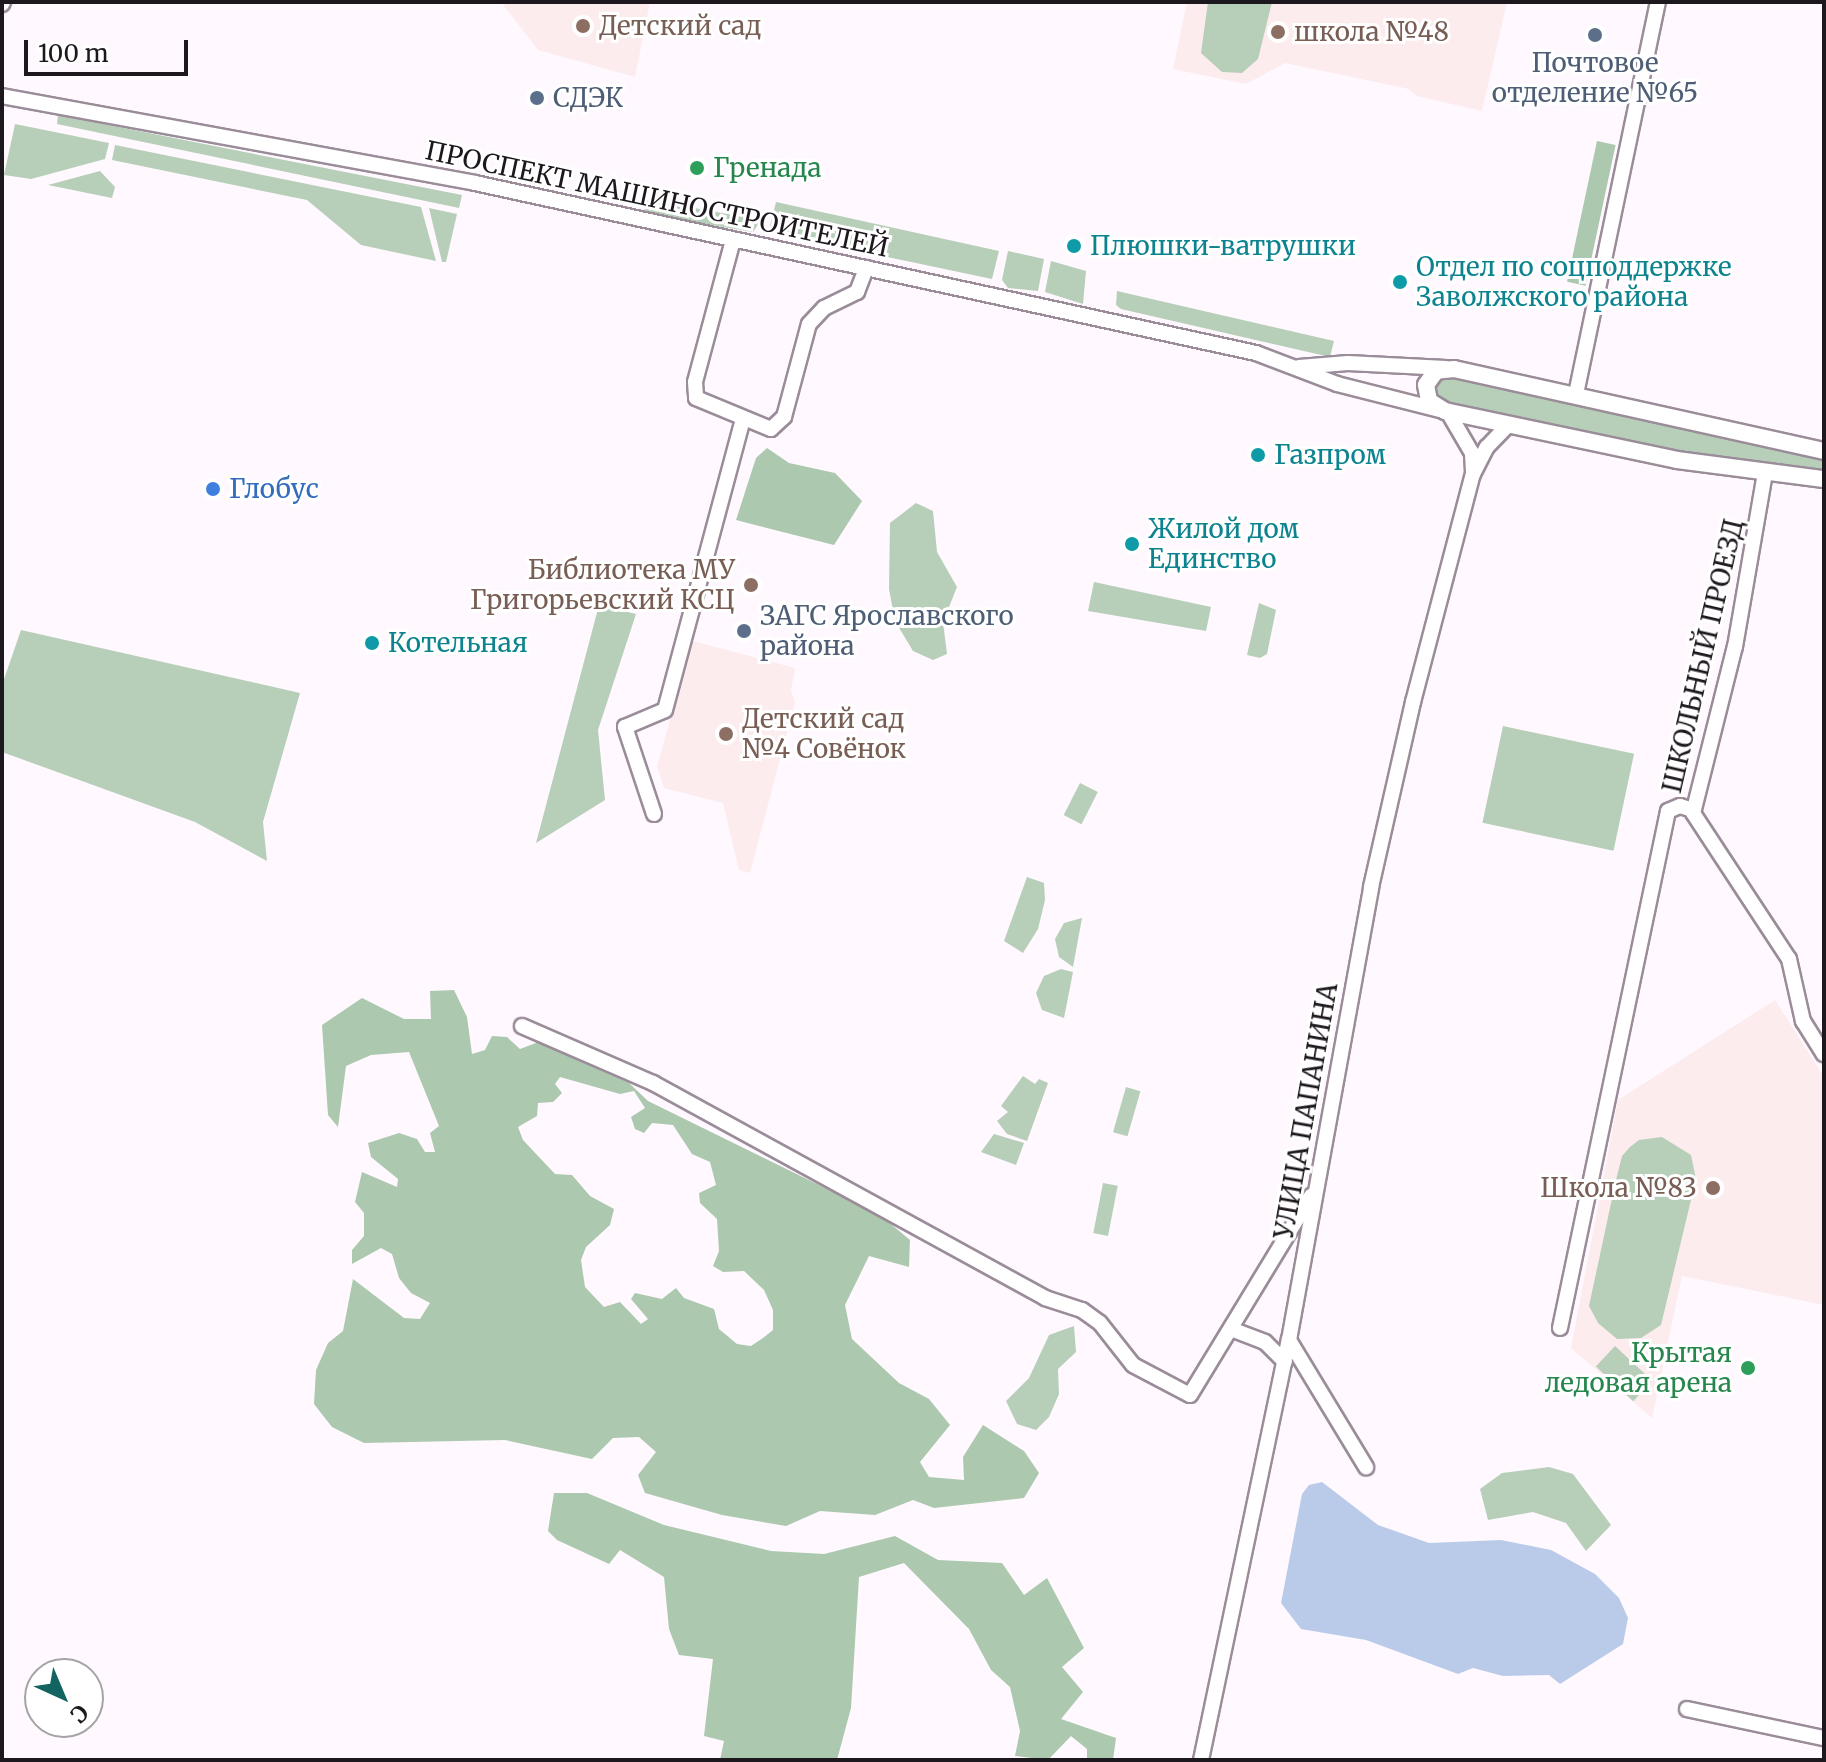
<!DOCTYPE html>
<meta charset="utf-8">
<style>
body{margin:0}
#map{position:relative;width:1826px;height:1762px;overflow:hidden;background:#fff8fe;font-family:Merriweather,serif}
div>[style]{position:absolute}
[style*='--x']{left:calc(var(--x)*1px);top:calc(var(--y)*1px);width:calc(var(--w)*1px);rotate:calc(var(--a)*1deg)}
.education>*{inset:0;background:#fcecee}
.green>*{inset:0;background:#b7ceb9;transform-origin:0 0}
.forest>*{inset:0;background:#acc8ae;transform-origin:0 0}
.water>*{inset:0;background:#bacbea}
.roads{filter:drop-shadow(2px 0 #9a8c99) drop-shadow(-2px 0 #9a8c99) drop-shadow(0 2px #9a8c99) drop-shadow(0 -2px #9a8c99)}
.minor>*{height:14px;margin:-7px;padding:0 7px;transform-origin:7px;border-radius:7px;background:#fff}
.major>*{height:16px;margin:-8px;padding:0 8px;transform-origin:8px;border-radius:8px;background:#fff}
.dots>*{width:22px;height:22px;translate:-50% -50%;box-sizing:border-box;border:4px solid #fff;border-radius:50%}
span{translate:-50% -50%;white-space:nowrap;text-align:center;line-height:1.15;-webkit-text-stroke:6px #fff;paint-order:stroke}
.education-label{font-size:26px;color:#785e54}
.left{translate:0 -50%;text-align:left}
.right{translate:-100% -50%;text-align:right}
.service-label{font-size:26px;color:#4e5e75}
.leisure-label{font-size:26px;color:#27864d}
.street-label{font-size:26px;color:#1d181d}
.culture-label{font-size:26px;color:#0d838f}
.shop-label{font-size:26px;color:#366cbe}
.frame{position:absolute;inset:0;border:4px solid #1d181d;pointer-events:none}
.north{position:absolute;left:24px;top:1658px;width:80px;height:80px;box-sizing:border-box;background:#fff;border:2px solid #a5a3a5;border-radius:50%;rotate:136deg;font-size:22px;font-weight:700;line-height:32px;text-align:center;color:#1d181d}
.north::after{content:'';display:block;margin:auto;width:28px;height:36px;background:#136361;clip-path:polygon(50% 0,100% 100%,50% 72%,0 100%)}
.scale{position:absolute;left:24px;top:40px;width:164px;height:36px;box-sizing:border-box;border:4px solid #1d181d;border-top:0;padding-left:10px;font-size:24px;line-height:28px;white-space:nowrap;color:#1d181d;-webkit-text-stroke:6px #fff;paint-order:stroke}
</style>
<div id="map">
<div class="education">
<div style="clip-path:polygon(501px 2px,650px 2px,635px 77px,538px 50px)"></div>
<div style="clip-path:polygon(1187px 2px,1507px 2px,1482px 111px,1417px 96px,1409px 89px,1285px 63px,1246px 84px,1173px 69px)"></div>
<div style="clip-path:polygon(693px 641px,795px 668px,791px 691px,795px 702px,750px 873px,739px 870px,723px 803px,664px 788px,657px 766px)"></div>
<div style="clip-path:polygon(1775px 1000px,1824px 1077px,1824px 1305px,1682px 1276px,1652px 1418px,1571px 1348px,1618px 1100px)"></div>
</div>
<div class="green">
<div style="clip-path:polygon(1208px 2px,1272px 2px,1258px 59px,1242px 73px,1222px 72px,1201px 53px)"></div>
<div style="clip-path:polygon(58px 115px,340px 171px,462px 195px,459px 208px,57px 124px)"></div>
<div style="clip-path:polygon(15px 124px,109px 143px,105px 159px,31px 179px,4px 175px)"></div>
<div style="clip-path:polygon(115px 145px,421px 207px,436px 261px,361px 245px,307px 200px,112px 160px)"></div>
<div style="clip-path:polygon(100px 171px,115px 187px,112px 198px,48px 185px)"></div>
<div style="clip-path:polygon(644px 199px,761px 220px,753px 232px,645px 214px)"></div>
<div style="clip-path:polygon(776px 202px,999px 251px,992px 279px,778px 234px,770px 226px)"></div>
<div style="clip-path:polygon(429px 208px,457px 214px,446px 262px,442px 262px)"></div>
<div style="clip-path:polygon(1008px 251px,1044px 259px,1038px 291px,1008px 288px,1002px 280px)"></div>
<div style="clip-path:polygon(1051px 261px,1086px 271px,1083px 304px,1045px 292px)"></div>
<div style="clip-path:polygon(1117px 291px,1334px 341px,1330px 357px,1121px 309px,1116px 305px)"></div>
<div style="clip-path:polygon(1453px 377px,1824px 459px,1824px 470px,1679px 451px,1447px 403px,1435px 397px,1434px 386px,1438px 379px)"></div>
<div style="clip-path:polygon(916px 503px,933px 511px,937px 552px,957px 587px,943px 622px,947px 654px,933px 660px,913px 651px,895px 621px,889px 589px,890px 523px)"></div>
<div style="clip-path:polygon(1094px 582px,1211px 607px,1206px 631px,1088px 611px)"></div>
<div style="clip-path:polygon(1259px 603px,1276px 610px,1267px 654px,1260px 658px,1247px 655px)"></div>
<div style="clip-path:polygon(599px 605px,636px 614px,598px 730px,605px 800px,536px 843px)"></div>
<div style="clip-path:polygon(21px 630px,300px 693px,263px 822px,267px 861px,195px 822px,2px 752px,2px 685px)"></div>
<div style="left:1503px;top:726px;width:134px;height:99px;rotate:12deg"></div>
<div style="left:1080px;top:783px;width:20px;height:36px;rotate:27deg"></div>
<div style="clip-path:polygon(1027px 877px,1044px 883px,1045px 900px,1038px 929px,1023px 953px,1004px 941px)"></div>
<div style="clip-path:polygon(1082px 918px,1073px 967px,1059px 957px,1055px 939px,1064px 923px)"></div>
<div style="clip-path:polygon(1061px 969px,1073px 972px,1064px 1018px,1042px 1010px,1036px 993px,1044px 976px)"></div>
<div style="clip-path:polygon(1023px 1076px,1035px 1084px,1039px 1079px,1048px 1083px,1027px 1141px,1007px 1134px,997px 1121px,1008px 1112px,1001px 1106px)"></div>
<div style="left:1126px;top:1087px;width:15px;height:47px;rotate:16deg"></div>
<div style="clip-path:polygon(994px 1134px,1024px 1143px,1016px 1165px,981px 1152px)"></div>
<div style="clip-path:polygon(1662px 1137px,1691px 1155px,1696px 1179px,1661px 1325px,1641px 1338px,1617px 1339px,1598px 1323px,1589px 1306px,1616px 1180px,1622px 1156px,1630px 1147px,1639px 1140px)"></div>
<div style="left:1103px;top:1183px;width:15px;height:51px;rotate:11deg"></div>
<div style="clip-path:polygon(1074px 1326px,1076px 1352px,1058px 1369px,1059px 1394px,1049px 1417px,1036px 1430px,1017px 1424px,1006px 1401px,1029px 1378px,1049px 1335px)"></div>
<div style="left:1615px;top:1346px;width:51px;height:28px;rotate:43deg"></div>
<div style="clip-path:polygon(1549px 1467px,1573px 1474px,1611px 1525px,1586px 1551px,1566px 1523px,1533px 1512px,1488px 1520px,1480px 1489px,1502px 1473px)"></div>
</div>
<div class="forest">
<div style="left:1597px;top:141px;width:19px;height:144px;rotate:12deg"></div>
<div style="clip-path:polygon(767px 448px,789px 463px,835px 473px,862px 501px,834px 545px,736px 520px,756px 458px)"></div>
<div style="clip-path:polygon(evenodd,454px 990px,467px 1017px,472px 1054px,485px 1050px,492px 1036px,507px 1037px,520px 1049px,549px 1038px,577px 1060px,629px 1083px,648px 1101px,880px 1215px,910px 1240px,909px 1267px,869px 1256px,845px 1305px,852px 1339px,899px 1383px,929px 1399px,950px 1425px,920px 1462px,929px 1477px,964px 1480px,963px 1457px,983px 1425px,1024px 1451px,1039px 1473px,1024px 1498px,934px 1508px,913px 1500px,875px 1515px,820px 1511px,786px 1526px,722px 1515px,645px 1493px,638px 1475px,656px 1452px,639px 1437px,613px 1438px,592px 1459px,505px 1440px,364px 1443px,332px 1427px,314px 1404px,316px 1370px,328px 1343px,343px 1331px,353px 1279px,404px 1318px,420px 1319px,430px 1303px,411px 1293px,399px 1278px,392px 1254px,381px 1248px,352px 1264px,352px 1250px,364px 1236px,364px 1213px,355px 1202px,362px 1172px,397px 1187px,398px 1179px,371px 1157px,368px 1143px,399px 1133px,417px 1139px,425px 1152px,435px 1152px,430px 1133px,439px 1126px,409px 1052px,371px 1055px,346px 1066px,338px 1127px,328px 1115px,322px 1025px,362px 998px,404px 1019px,431px 1019px,430px 991px,454px 990px,560px 1077px,620px 1094px,634px 1091px,645px 1108px,631px 1117px,635px 1129px,644px 1133px,652px 1123px,673px 1125px,692px 1154px,710px 1162px,716px 1185px,699px 1193px,700px 1203px,717px 1219px,719px 1251px,713px 1266px,723px 1272px,744px 1271px,764px 1290px,773px 1310px,773px 1330px,763px 1338px,751px 1346px,737px 1344px,719px 1329px,714px 1309px,684px 1298px,676px 1288px,662px 1299px,635px 1293px,631px 1299px,648px 1319px,641px 1324px,620px 1302px,604px 1307px,585px 1287px,581px 1260px,586px 1247px,610px 1225px,614px 1209px,590px 1196px,572px 1175px,555px 1174px,523px 1140px,518px 1127px,537px 1116px,538px 1103px,553px 1102px,562px 1093px,555px 1084px,560px 1077px)"></div>
<div style="clip-path:polygon(554px 1493px,587px 1493px,664px 1525px,771px 1551px,824px 1554px,895px 1536px,938px 1560px,1002px 1563px,1024px 1595px,1047px 1578px,1084px 1648px,1062px 1667px,1083px 1692px,1061px 1719px,1116px 1738px,1113px 1760px,1087px 1760px,1087px 1749px,1071px 1736px,1048px 1760px,1015px 1756px,1020px 1731px,1010px 1687px,991px 1670px,969px 1629px,904px 1563px,859px 1577px,851px 1708px,837px 1760px,720px 1760px,724px 1741px,704px 1736px,713px 1659px,679px 1655px,669px 1629px,664px 1577px,620px 1550px,609px 1564px,557px 1540px,548px 1531px)"></div>
</div>
<div class="water">
<div style="clip-path:polygon(1322px 1482px,1378px 1525px,1429px 1543px,1501px 1540px,1551px 1550px,1595px 1574px,1619px 1598px,1628px 1618px,1623px 1644px,1560px 1684px,1549px 1675px,1503px 1676px,1473px 1668px,1458px 1674px,1366px 1640px,1301px 1629px,1281px 1603px,1302px 1494px,1309px 1485px)"></div>
</div>
<div class="roads">
<div class="minor">
<div style="--x:2;--y:4;--w:2;--a:-63"></div>
<div style="--x:2;--y:96;--w:481;--a:10.4"></div>
<div style="--x:475;--y:183;--w:799;--a:12.28"></div>
<div style="--x:1256;--y:353;--w:87;--a:20.9"></div>
<div style="--x:1337;--y:384;--w:114;--a:14.2"></div>
<div style="--x:1448;--y:412;--w:48;--a:59.7"></div>
<div style="--x:1472;--y:453;--w:21;--a:87"></div>
<div style="--x:733;--y:240;--w:147;--a:105"></div>
<div style="--x:695;--y:382;--w:16;--a:86"></div>
<div style="--x:696;--y:398;--w:81;--a:22.5"></div>
<div style="--x:771;--y:429;--w:18;--a:-43"></div>
<div style="--x:784;--y:417;--w:96;--a:-75"></div>
<div style="--x:809;--y:324;--w:22;--a:-47"></div>
<div style="--x:824;--y:308;--w:37;--a:-26"></div>
<div style="--x:857;--y:292;--w:26;--a:-69"></div>
<div style="--x:1299;--y:367;--w:49;--a:-4.7"></div>
<div style="--x:1348;--y:363;--w:98;--a:2.9"></div>
<div style="--x:1576;--y:394;--w:400;--a:-78.2"></div>
<div style="--x:1765;--y:473;--w:176;--a:99.8"></div>
<div style="--x:1735;--y:646;--w:172;--a:104.1"></div>
<div style="--x:1693;--y:813;--w:175;--a:56.7"></div>
<div style="--x:1789;--y:959;--w:64;--a:77.3"></div>
<div style="--x:1803;--y:1021;--w:39;--a:58"></div>
<div style="--x:654;--y:814;--w:92;--a:-108.4"></div>
<div style="--x:625;--y:727;--w:43;--a:-23"></div>
<div style="--x:665;--y:710;--w:301;--a:-75"></div>
<div style="--x:522;--y:1026;--w:143;--a:23.5"></div>
<div style="--x:653;--y:1083;--w:447;--a:28.7"></div>
<div style="--x:1045;--y:1298;--w:39;--a:18"></div>
<div style="--x:1082;--y:1310;--w:22;--a:36"></div>
<div style="--x:1100;--y:1323;--w:53;--a:51.8"></div>
<div style="--x:1133;--y:1365;--w:64;--a:27.8"></div>
<div style="--x:1190;--y:1395;--w:233;--a:-58.7"></div>
<div style="--x:1560;--y:1328;--w:528;--a:-78.2"></div>
<div style="--x:1668;--y:811;--w:13;--a:-23"></div>
<div style="--x:1680;--y:806;--w:14;--a:17"></div>
<div style="--x:1231;--y:1329;--w:36;--a:21"></div>
<div style="--x:1265;--y:1342;--w:28;--a:45"></div>
<div style="--x:1289;--y:1340;--w:149;--a:58.8"></div>
<div style="--x:1687;--y:1709;--w:140;--a:12"></div>
<div style="--x:1201;--y:1760;--w:429;--a:-78.2"></div>
<div style="--x:1289;--y:1340;--w:460;--a:-79.7"></div>
<div style="--x:1371;--y:887;--w:190;--a:-77.2"></div>
<div style="--x:1413;--y:702;--w:236;--a:-75.3"></div>
<div style="--x:1473;--y:474;--w:30;--a:-63"></div>
<div style="--x:1487;--y:447;--w:32;--a:-46"></div>
</div>
<div class="major">
<div style="--x:1824;--y:451;--w:379;--a:-167.5"></div>
<div style="--x:1454;--y:369;--w:18;--a:174"></div>
<div style="--x:1436;--y:371;--w:17;--a:126"></div>
<div style="--x:1426;--y:385;--w:16;--a:79"></div>
<div style="--x:1429;--y:401;--w:19;--a:32"></div>
<div style="--x:1445;--y:411;--w:237;--a:11.9"></div>
<div style="--x:1677;--y:460;--w:148;--a:7.4"></div>
</div>
</div>
<div class="dots">
<div style="left:583px;top:26px;background:#8d6e63"></div>
<div style="left:1278px;top:32px;background:#8d6e63"></div>
<div style="left:1595px;top:35px;background:#5c6f8a"></div>
<div style="left:537px;top:98px;background:#5c6f8a"></div>
<div style="left:697px;top:168px;background:#2e9e5b"></div>
<div style="left:1074px;top:246px;background:#0f9aa8"></div>
<div style="left:1400px;top:282px;background:#0f9aa8"></div>
<div style="left:1258px;top:455px;background:#0f9aa8"></div>
<div style="left:213px;top:489px;background:#3f7fe0"></div>
<div style="left:1132px;top:544px;background:#0f9aa8"></div>
<div style="left:751px;top:585px;background:#8d6e63"></div>
<div style="left:744px;top:631px;background:#5c6f8a"></div>
<div style="left:372px;top:643px;background:#0f9aa8"></div>
<div style="left:726px;top:734px;background:#8d6e63"></div>
<div style="left:1713px;top:1188px;background:#8d6e63"></div>
<div style="left:1748px;top:1368px;background:#2e9e5b"></div>
</div>
<div class="education-label">
<span class="left" style="left:599px;top:26px">Детский сад</span>
<span class="left" style="left:1294px;top:32px">школа №48</span>
<span class="right" style="left:735px;top:585px">Библиотека МУ<br>Григорьевский КСЦ</span>
<span class="left" style="left:742px;top:734px">Детский сад<br>№4 Совёнок</span>
<span class="right" style="left:1697px;top:1188px">Школа №83</span>
</div>
<div class="service-label">
<span style="left:1595px;top:78px">Почтовое<br>отделение №65</span>
<span class="left" style="left:553px;top:98px">СДЭК</span>
<span class="left" style="left:760px;top:631px">ЗАГС Ярославского<br>района</span>
</div>
<div class="leisure-label">
<span class="left" style="left:713px;top:168px">Гренада</span>
<span class="right" style="left:1732px;top:1368px">Крытая<br>ледовая арена</span>
</div>
<div class="street-label">
<span style="left:657px;top:199px;rotate:12deg">ПРОСПЕКТ МАШИНОСТРОИТЕЛЕЙ</span>
<span style="left:1703px;top:656px;rotate:-77deg">ШКОЛЬНЫЙ ПРОЕЗД</span>
<span style="left:1306px;top:1111px;rotate:-80deg">УЛИЦА ПАПАНИНА</span>
</div>
<div class="culture-label">
<span class="left" style="left:1090px;top:246px">Плюшки-ватрушки</span>
<span class="left" style="left:1416px;top:282px">Отдел по соцподдержке<br>Заволжского района</span>
<span class="left" style="left:1274px;top:455px">Газпром</span>
<span class="left" style="left:1148px;top:544px">Жилой дом<br>Единство</span>
<span class="left" style="left:388px;top:643px">Котельная</span>
</div>
<div class="shop-label">
<span class="left" style="left:229px;top:489px">Глобус</span>
</div>
<div class="frame"></div>
<div class="north">С</div>
<div class="scale">100 m</div>
</div>
